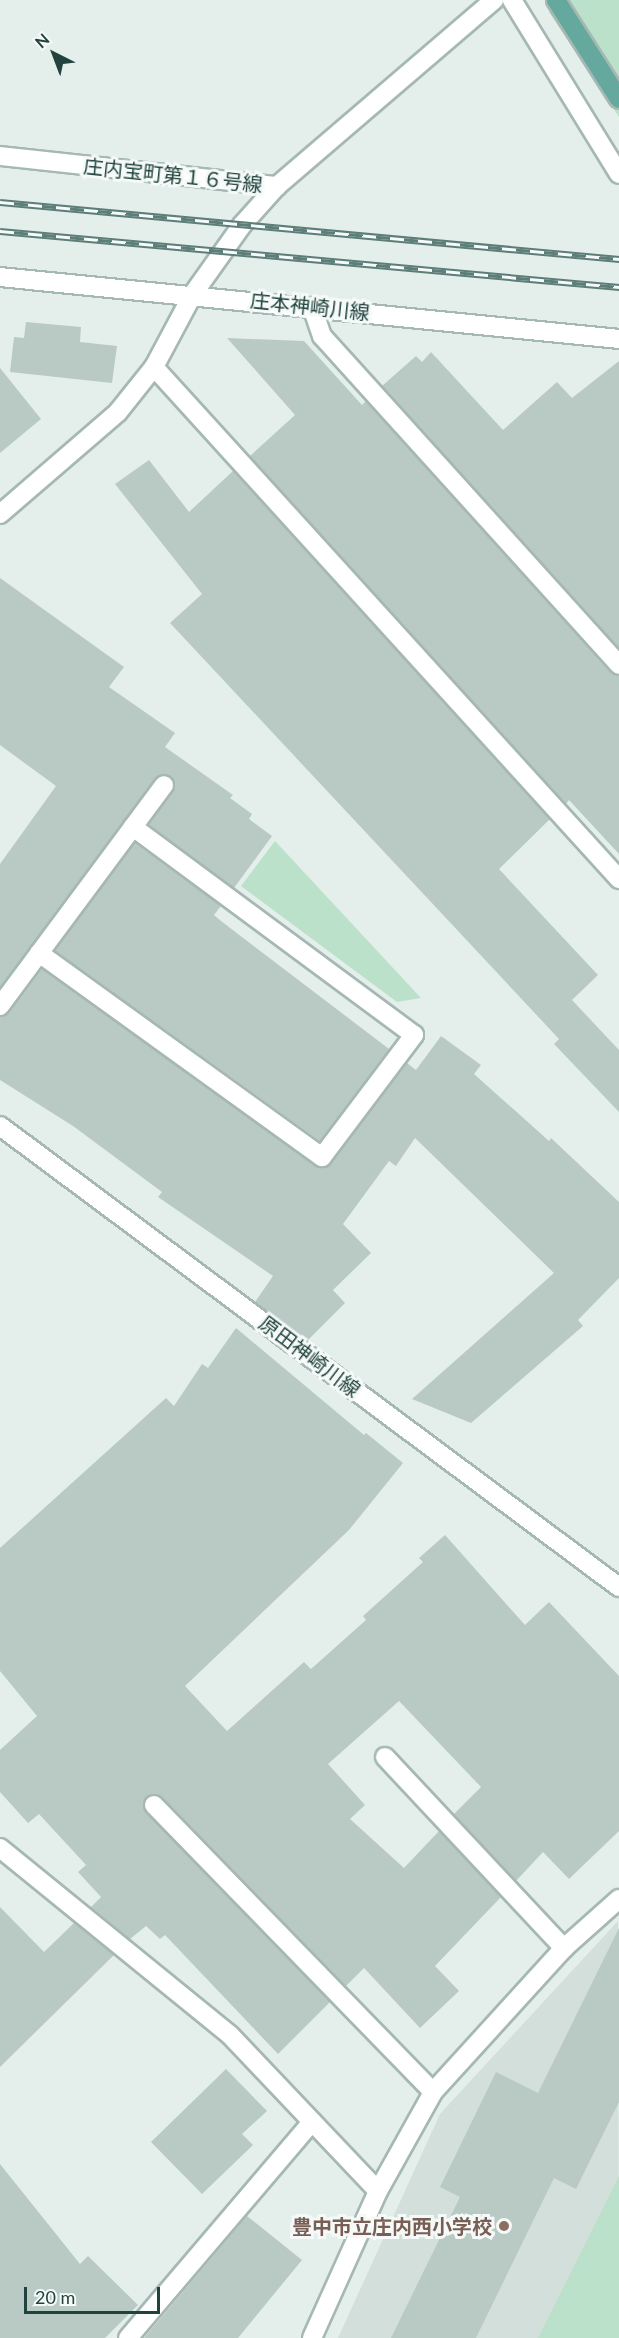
<!DOCTYPE html>
<meta charset="utf-8">
<style>
body{margin:0}
#map{position:relative;width:619px;height:2338px;overflow:hidden;background:#e4efeb;font-family:Lato,"Noto Sans JP",sans-serif}
div>[style]{position:absolute}
[style*='--x']{left:calc(var(--x)*1px);top:calc(var(--y)*1px);width:calc(var(--w)*1px);rotate:calc(var(--a)*1deg)}
.built>*{inset:0;background:#d2dfda}
.green>*{inset:0;background:#bbe1ca}
.building>*{inset:0;background:#b9cac4}
.roads{filter:drop-shadow(2px 0 #a6b8b3) drop-shadow(-2px 0 #a6b8b3) drop-shadow(0 2px #a6b8b3) drop-shadow(0 -2px #a6b8b3)}
.minor>*{height:18px;margin:-9px;padding:0 9px;transform-origin:9px;border-radius:9px;background:#fff}
.tertiary>*{height:18px;margin:-9px;padding:0 9px;transform-origin:9px;border-radius:9px;background:#fff}
.primary>*{height:18px;margin:-9px;padding:0 9px;transform-origin:9px;border-radius:9px;background:#65a89e}
.rail>*{height:7px;margin-top:-3.5px;transform-origin:0;background:repeating-linear-gradient(90deg,#f5faf8 0 14px,#5c7d78 0 28px);box-sizing:border-box;border-block:2px solid #5c7d78}
.dots>*{width:16px;height:16px;translate:-50% -50%;box-sizing:border-box;border:3px solid #f5faf8;border-radius:50%}
span{translate:-50% -50%;white-space:nowrap;text-align:center;line-height:1.15;-webkit-text-stroke:6px #f5faf8;paint-order:stroke}
.street-label{font-size:20px;color:#21423d}
.education-label{font-size:20px;color:#785e54;font-weight:700}
.right{translate:-100% -50%;text-align:right}
.north{position:absolute;left:24px;top:24px;width:60px;height:60px;-webkit-text-stroke:4px #f5faf8;paint-order:stroke;rotate:318deg;font-size:16px;font-weight:700;line-height:24px;text-align:center;color:#21423d}
.north::after{content:'';display:block;margin:auto;width:21px;height:27px;background:#21423d;clip-path:polygon(50% 0,100% 100%,50% 72%,0 100%)}
.scale{position:absolute;left:24px;top:2287px;width:136px;height:27px;box-sizing:border-box;border:3px solid #21423d;border-top:0;padding-left:8px;font-size:18px;line-height:21px;white-space:nowrap;color:#21423d;-webkit-text-stroke:4px #f5faf8;paint-order:stroke}
</style>
<div id="map">
<div class="built">
<div style="clip-path:polygon(618px 1921px,619px 2338px,338px 2338px,440px 2114px)"></div>
</div>
<div class="green">
<div style="clip-path:polygon(553px 0,619px 0,619px 117px,549px 12px)"></div>
<div style="clip-path:polygon(275px 841px,421px 998px,397px 1002px,241px 886px)"></div>
<div style="clip-path:polygon(619px 2176px,619px 2338px,538px 2338px)"></div>
</div>
<div class="building">
<div style="clip-path:polygon(26px 322px,81px 327px,80px 342px,117px 346px,112px 383px,10px 372px,14px 337px,24px 338px)"></div>
<div style="clip-path:polygon(227px 338px,304px 341px,362px 405px,366px 401px,611px 673px,619px 676px,619px 854px,569px 800px,566px 804px,250px 456px,295px 415px)"></div>
<div style="clip-path:polygon(431px 352px,503px 430px,557px 382px,572px 398px,619px 361px,619px 648px,382px 386px,416px 356px,422px 362px)"></div>
<div style="clip-path:polygon(0 368px,41px 419px,0 453px)"></div>
<div style="clip-path:polygon(149px 460px,189px 512px,233px 471px,550px 819px,499px 869px,598px 975px,572px 1000px,619px 1050px,619px 1112px,554px 1044px,559px 1039px,170px 623px,202px 594px,115px 484px)"></div>
<div style="clip-path:polygon(0 578px,124px 667px,109px 687px,175px 733px,165px 747px,233px 795px,230px 798px,252px 814px,249px 819px,272px 836px,234px 888px,149px 825px,175px 787px,171px 776px,159px 775px,0 987px,0 864px,56px 786px,0 745px)"></div>
<div style="clip-path:polygon(135px 843px,221px 906px,214px 915px,221px 921px,389px 1049px,320px 1141px,55px 951px)"></div>
<div style="clip-path:polygon(42px 969px,320px 1168px,331px 1164px,407px 1063px,416px 1070px,441px 1036px,481px 1065px,474px 1074px,549px 1141px,551px 1138px,619px 1202px,619px 1278px,578px 1320px,583px 1326px,471px 1423px,412px 1399px,554px 1273px,415px 1138px,396px 1166px,389px 1161px,343px 1224px,371px 1253px,333px 1290px,345px 1303px,307px 1341px,255px 1302px,273px 1276px,158px 1197px,162px 1192px,73px 1126px,0 1080px,0 1017px,9px 1013px)"></div>
<div style="clip-path:polygon(236px 1328px,364px 1435px,366px 1433px,403px 1463px,349px 1530px,185px 1686px,227px 1731px,304px 1662px,311px 1669px,366px 1620px,363px 1616px,423px 1562px,419px 1558px,445px 1535px,525px 1625px,549px 1602px,619px 1676px,619px 1831px,569px 1879px,543px 1852px,516px 1881px,454px 1814px,481px 1787px,399px 1701px,328px 1764px,365px 1805px,350px 1819px,404px 1868px,439px 1831px,501px 1897px,435px 1966px,459px 1991px,420px 2028px,364px 1968px,346px 1986px,162px 1797px,152px 1794px,146px 1797px,146px 1813px,330px 2002px,278px 2054px,165px 1935px,160px 1939px,146px 1926px,130px 1939px,91px 1907px,101px 1897px,78px 1872px,86px 1865px,39px 1814px,28px 1823px,0 1792px,0 1750px,37px 1716px,0 1671px,0 1548px,166px 1398px,174px 1406px,202px 1364px,208px 1368px)"></div>
<div style="clip-path:polygon(0 1907px,44px 1952px,74px 1923px,114px 1955px,0 2067px)"></div>
<div style="clip-path:polygon(619px 1928px,619px 2102px,576px 2189px,554px 2178px,476px 2338px,391px 2338px,460px 2197px,440px 2187px,496px 2072px,538px 2093px)"></div>
<div style="clip-path:polygon(226px 2069px,267px 2111px,242px 2134px,253px 2145px,202px 2194px,151px 2142px)"></div>
<div style="clip-path:polygon(0 2164px,80px 2264px,88px 2256px,138px 2305px,105px 2338px,0 2338px)"></div>
<div style="clip-path:polygon(247px 2216px,302px 2260px,238px 2338px,144px 2338px)"></div>
</div>
<div class="roads">
<div class="minor">
<div style="--x:512;--y:0;--w:204;--a:58.4"></div>
<div style="--x:0;--y:156;--w:279;--a:6.2"></div>
<div style="--x:277;--y:186;--w:286;--a:-40.6"></div>
<div style="--x:312;--y:307;--w:31;--a:71"></div>
<div style="--x:322;--y:336;--w:443;--a:47.9"></div>
<div style="--x:154;--y:367;--w:692;--a:47.75"></div>
<div style="--x:0;--y:514;--w:156;--a:-40.8"></div>
<div style="--x:118;--y:412;--w:58;--a:-51.3"></div>
<div style="--x:154;--y:367;--w:83;--a:-61.9"></div>
<div style="--x:193;--y:294;--w:85;--a:-54.6"></div>
<div style="--x:242;--y:225;--w:52;--a:-48.1"></div>
<div style="--x:39;--y:953;--w:349;--a:35.8"></div>
<div style="--x:322;--y:1157;--w:153;--a:-53"></div>
<div style="--x:414;--y:1035;--w:350;--a:-143.5"></div>
<div style="--x:0;--y:1006;--w:275;--a:-53.4"></div>
<div style="--x:385;--y:1757;--w:262;--a:46.9"></div>
<div style="--x:154;--y:1805;--w:400;--a:45.8"></div>
<div style="--x:0;--y:1848;--w:296;--a:39.1"></div>
<div style="--x:230;--y:2035;--w:215;--a:46.5"></div>
<div style="--x:128;--y:2338;--w:284;--a:-49.6"></div>
<div style="--x:312;--y:2338;--w:161;--a:-65.8"></div>
<div style="--x:378;--y:2191;--w:113;--a:-60.9"></div>
<div style="--x:433;--y:2092;--w:195;--a:-47.7"></div>
<div style="--x:564;--y:1948;--w:74;--a:-41.7"></div>
</div>
<div class="tertiary">
<div style="--x:0;--y:277;--w:622;--a:5.72"></div>
<div style="--x:0;--y:1126;--w:772;--a:36.68"></div>
</div>
<div class="primary">
<div style="--x:556;--y:0;--w:117;--a:57.5"></div>
</div>
</div>
<div class="rail">
<div style="--x:0;--y:202;--w:622;--a:5.26"></div>
<div style="--x:0;--y:231;--w:622;--a:5.17"></div>
</div>
<div class="dots">
<div style="left:504px;top:2226px;background:#8d6e63"></div>
</div>
<div class="street-label">
<span style="left:173px;top:175px;rotate:6deg">庄内宝町第１６号線</span>
<span style="left:310px;top:306px;rotate:6deg">庄本神崎川線</span>
<span style="left:310px;top:1356px;rotate:37deg">原田神崎川線</span>
</div>
<div class="education-label">
<span class="right" style="left:492px;top:2226px">豊中市立庄内西小学校</span>
</div>
<div class="north">N</div>
<div class="scale">20 m</div>
</div>
